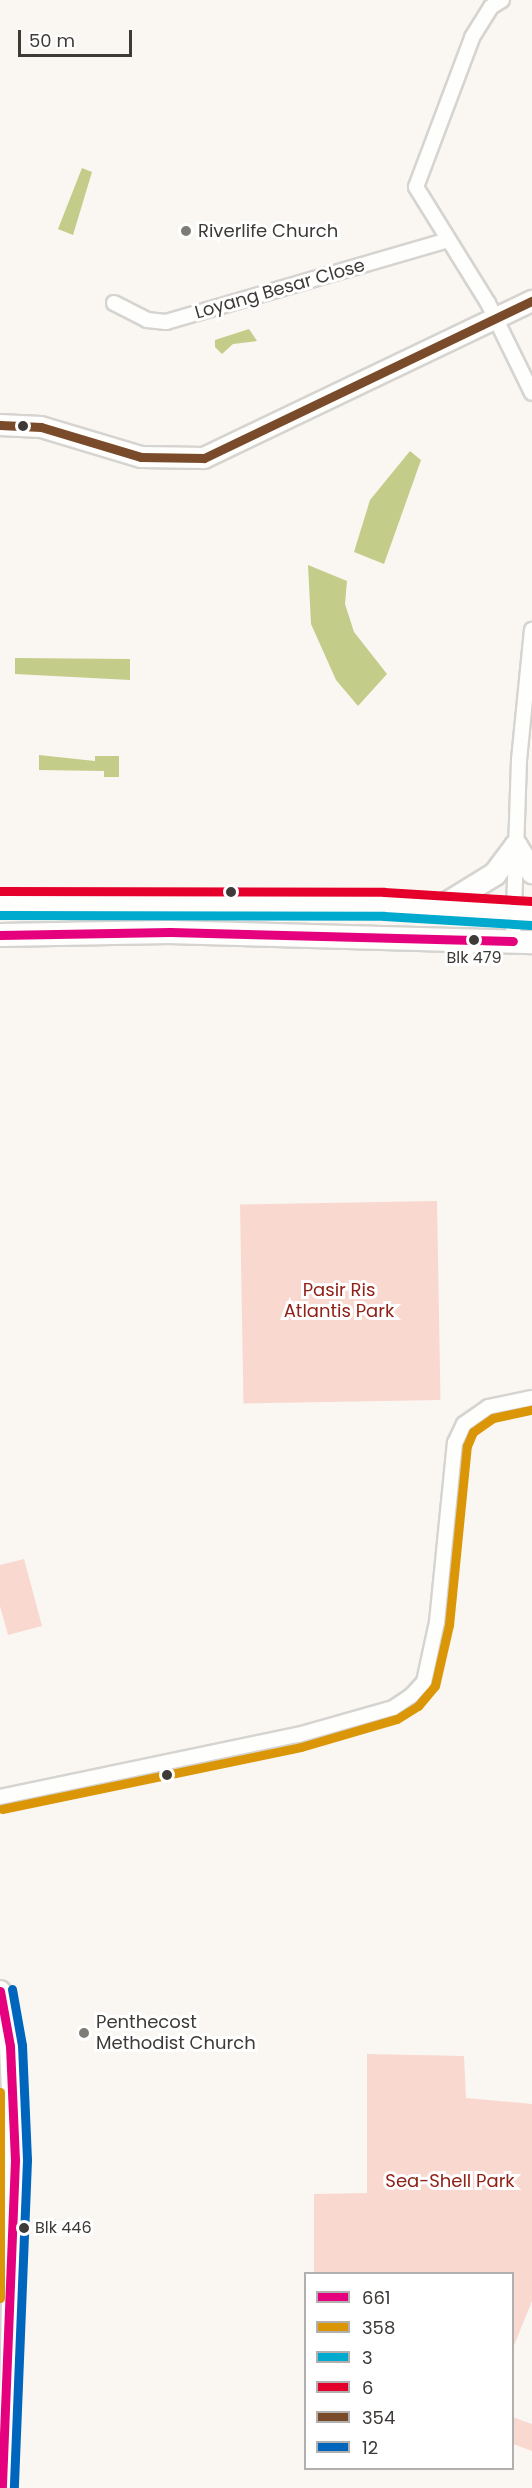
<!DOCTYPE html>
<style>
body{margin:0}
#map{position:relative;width:532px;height:2488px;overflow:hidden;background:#faf7f2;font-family:Poppins,sans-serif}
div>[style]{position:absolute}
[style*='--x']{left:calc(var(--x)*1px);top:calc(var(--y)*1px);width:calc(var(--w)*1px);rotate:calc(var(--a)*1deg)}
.green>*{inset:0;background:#f9d8d0;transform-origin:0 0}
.water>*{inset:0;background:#c4cc89}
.roads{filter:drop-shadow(2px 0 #d6d4d0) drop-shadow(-2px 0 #d6d4d0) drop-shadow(0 2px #d6d4d0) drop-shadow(0 -2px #d6d4d0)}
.street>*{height:14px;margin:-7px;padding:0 7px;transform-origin:7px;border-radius:7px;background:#fefefd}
.secondary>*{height:20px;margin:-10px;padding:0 10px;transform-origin:10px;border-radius:10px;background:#fefefd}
.primary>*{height:22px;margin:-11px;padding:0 11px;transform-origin:11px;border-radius:11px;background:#fefefd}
.bus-1>*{height:9px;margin:-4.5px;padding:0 4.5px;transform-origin:4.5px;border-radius:4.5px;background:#e5007d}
.bus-2>*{height:9px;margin:-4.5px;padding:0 4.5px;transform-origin:4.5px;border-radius:4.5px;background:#db9608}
.bus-3>*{height:9px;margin:-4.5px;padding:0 4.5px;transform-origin:4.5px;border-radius:4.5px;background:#00a9ce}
.bus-4>*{height:9px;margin:-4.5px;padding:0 4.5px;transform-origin:4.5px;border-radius:4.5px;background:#e4002b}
.bus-5>*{height:9px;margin:-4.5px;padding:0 4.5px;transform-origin:4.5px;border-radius:4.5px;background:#7a4b2a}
.bus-6>*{height:9px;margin:-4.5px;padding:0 4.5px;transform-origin:4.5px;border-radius:4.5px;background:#0065bd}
.dots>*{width:16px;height:16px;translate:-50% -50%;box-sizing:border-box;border:3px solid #fff;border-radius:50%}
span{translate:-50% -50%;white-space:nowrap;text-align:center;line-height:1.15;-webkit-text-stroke:6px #fff;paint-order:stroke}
.bus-label{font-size:16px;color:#3d3a37}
.left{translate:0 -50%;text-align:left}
.poi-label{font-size:18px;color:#3d3a37}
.street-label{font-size:18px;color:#3d3a37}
.park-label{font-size:18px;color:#902117}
.legend{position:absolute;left:304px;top:2272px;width:210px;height:198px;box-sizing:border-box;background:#fff;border:2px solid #b1b0af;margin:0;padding:8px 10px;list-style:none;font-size:18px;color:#3d3a37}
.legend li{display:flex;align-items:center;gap:12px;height:30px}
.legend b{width:30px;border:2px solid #b1b0af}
.scale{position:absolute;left:18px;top:30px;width:114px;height:27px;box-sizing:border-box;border:3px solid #3d3a37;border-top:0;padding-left:8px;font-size:18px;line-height:21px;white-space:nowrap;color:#3d3a37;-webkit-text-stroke:4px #fff;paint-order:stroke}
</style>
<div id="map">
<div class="green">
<div style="left:437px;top:1201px;width:199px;height:197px;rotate:89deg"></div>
<div style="clip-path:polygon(24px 1559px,42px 1626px,8px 1635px,0 1606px,0 1565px)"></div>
<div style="clip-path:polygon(367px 2054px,464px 2056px,466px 2098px,532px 2104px,532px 2301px,513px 2348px,512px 2274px,314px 2273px,314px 2194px,367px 2193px)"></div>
<div style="clip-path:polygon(512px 2417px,532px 2424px,532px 2451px,513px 2444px)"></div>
</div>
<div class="water">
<div style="clip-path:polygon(82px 168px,92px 172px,73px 235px,58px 229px)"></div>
<div style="clip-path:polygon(249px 329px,257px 341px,233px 344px,222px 354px,215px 347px,215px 340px)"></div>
<div style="clip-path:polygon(410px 451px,421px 460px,384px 564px,354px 552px,370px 500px)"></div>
<div style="clip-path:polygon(308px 565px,347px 581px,345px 604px,354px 632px,387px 674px,358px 706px,336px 680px,311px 624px)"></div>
<div style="clip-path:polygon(15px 658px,130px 659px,130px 680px,15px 674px)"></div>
<div style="clip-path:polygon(39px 755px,95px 761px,95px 756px,119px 756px,119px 777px,104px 777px,104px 771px,39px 770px)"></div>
</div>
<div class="roads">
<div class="street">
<div style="--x:502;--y:0;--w:13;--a:148"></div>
<div style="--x:491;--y:7;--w:36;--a:122"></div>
<div style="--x:472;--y:38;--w:159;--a:110.6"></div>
<div style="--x:416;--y:187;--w:137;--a:58.2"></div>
<div style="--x:488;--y:303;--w:100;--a:63.9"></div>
<div style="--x:114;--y:303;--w:37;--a:27"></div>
<div style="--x:147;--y:320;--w:19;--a:6"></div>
<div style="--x:166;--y:322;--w:294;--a:-16.2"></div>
<div style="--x:513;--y:941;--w:181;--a:-88.1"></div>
<div style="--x:519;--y:760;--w:131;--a:-84.3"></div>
<div style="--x:0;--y:1797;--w:304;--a:-11.8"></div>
<div style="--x:298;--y:1735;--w:99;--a:-15.9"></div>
<div style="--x:393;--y:1708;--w:22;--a:-34"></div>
<div style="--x:411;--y:1696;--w:19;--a:-47"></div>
<div style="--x:424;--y:1682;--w:61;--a:-77.8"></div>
<div style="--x:437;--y:1622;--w:180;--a:-84.3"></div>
<div style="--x:455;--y:1443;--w:21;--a:-65"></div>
<div style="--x:464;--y:1424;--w:29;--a:-35"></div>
<div style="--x:488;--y:1407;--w:45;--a:-11.6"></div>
</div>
<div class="secondary">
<div style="--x:0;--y:425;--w:41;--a:2.8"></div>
<div style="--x:41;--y:427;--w:104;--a:16.7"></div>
<div style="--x:141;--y:457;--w:63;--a:0.9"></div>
<div style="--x:204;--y:458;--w:364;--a:-25.6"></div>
<div style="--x:0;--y:1991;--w:56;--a:79.7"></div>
<div style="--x:10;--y:2046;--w:114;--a:87.5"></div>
<div style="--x:15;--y:2160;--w:231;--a:91.2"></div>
<div style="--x:10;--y:2391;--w:97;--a:94.7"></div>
</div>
<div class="primary">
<div style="--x:0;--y:903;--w:384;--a:0.1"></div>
<div style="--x:384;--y:904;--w:148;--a:3.5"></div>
<div style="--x:443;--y:906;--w:61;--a:-31.6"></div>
<div style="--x:495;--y:874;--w:35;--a:-53"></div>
<div style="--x:516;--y:846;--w:31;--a:58"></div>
<div style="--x:0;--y:935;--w:170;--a:-1"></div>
<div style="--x:170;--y:932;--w:362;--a:1.6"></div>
</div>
</div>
<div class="bus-1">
<div style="--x:0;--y:935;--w:170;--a:-1"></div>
<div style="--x:170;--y:932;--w:343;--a:1.5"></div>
<div style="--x:0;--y:1991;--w:56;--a:79.7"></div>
<div style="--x:10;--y:2046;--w:114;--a:87.5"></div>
<div style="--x:15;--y:2160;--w:328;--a:92.3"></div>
</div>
<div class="bus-2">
<div style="--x:2;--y:1809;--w:305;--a:-11.7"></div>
<div style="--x:301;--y:1747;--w:100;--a:-16.3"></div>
<div style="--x:397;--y:1719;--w:25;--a:-32"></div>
<div style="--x:418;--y:1706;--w:26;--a:-50"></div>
<div style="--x:435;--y:1686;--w:63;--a:-77.1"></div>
<div style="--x:449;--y:1625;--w:180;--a:-84.3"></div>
<div style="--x:467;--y:1446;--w:15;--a:-67"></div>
<div style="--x:473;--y:1432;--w:24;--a:-35"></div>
<div style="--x:493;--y:1418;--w:40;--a:-12"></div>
<div style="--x:0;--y:2092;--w:206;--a:90"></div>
</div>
<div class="bus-3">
<div style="--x:0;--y:915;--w:384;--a:0.1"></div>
<div style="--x:384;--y:916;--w:147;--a:3.5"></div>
</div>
<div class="bus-4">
<div style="--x:0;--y:891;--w:384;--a:0.1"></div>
<div style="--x:384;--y:892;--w:148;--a:3.5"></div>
</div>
<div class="bus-5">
<div style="--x:0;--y:425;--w:41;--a:2.8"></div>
<div style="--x:41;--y:427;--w:104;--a:16.7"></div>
<div style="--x:141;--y:457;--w:63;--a:0.9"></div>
<div style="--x:204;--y:458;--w:364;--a:-25.6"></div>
</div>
<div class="bus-6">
<div style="--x:12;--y:1989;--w:57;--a:79.9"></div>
<div style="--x:22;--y:2045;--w:115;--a:87.5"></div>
<div style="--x:27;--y:2160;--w:328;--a:92.3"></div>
</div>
<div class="dots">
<div style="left:186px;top:231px;background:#7f7c78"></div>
<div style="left:23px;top:426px;background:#3d3a37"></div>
<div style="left:231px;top:892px;background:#3d3a37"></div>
<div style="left:474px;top:940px;background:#3d3a37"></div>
<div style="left:167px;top:1775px;background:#3d3a37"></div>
<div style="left:84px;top:2033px;background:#7f7c78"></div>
<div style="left:24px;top:2228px;background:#3d3a37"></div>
</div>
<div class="bus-label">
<span style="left:474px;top:958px">Blk 479</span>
<span class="left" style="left:35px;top:2228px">Blk 446</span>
</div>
<div class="poi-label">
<span class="left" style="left:198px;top:231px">Riverlife Church</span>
<span class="left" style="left:96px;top:2033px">Penthecost<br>Methodist Church</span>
</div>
<div class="street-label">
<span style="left:280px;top:289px;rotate:-16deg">Loyang Besar Close</span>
</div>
<div class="park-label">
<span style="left:339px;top:1301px">Pasir Ris<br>Atlantis Park</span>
<span style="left:450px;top:2181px">Sea-Shell Park</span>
</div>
<ul class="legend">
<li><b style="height:8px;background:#e5007d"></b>661</li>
<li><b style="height:8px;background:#db9608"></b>358</li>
<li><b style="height:8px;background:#00a9ce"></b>3</li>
<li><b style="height:8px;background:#e4002b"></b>6</li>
<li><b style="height:8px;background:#7a4b2a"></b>354</li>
<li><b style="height:8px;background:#0065bd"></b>12</li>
</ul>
<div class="scale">50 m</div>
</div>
